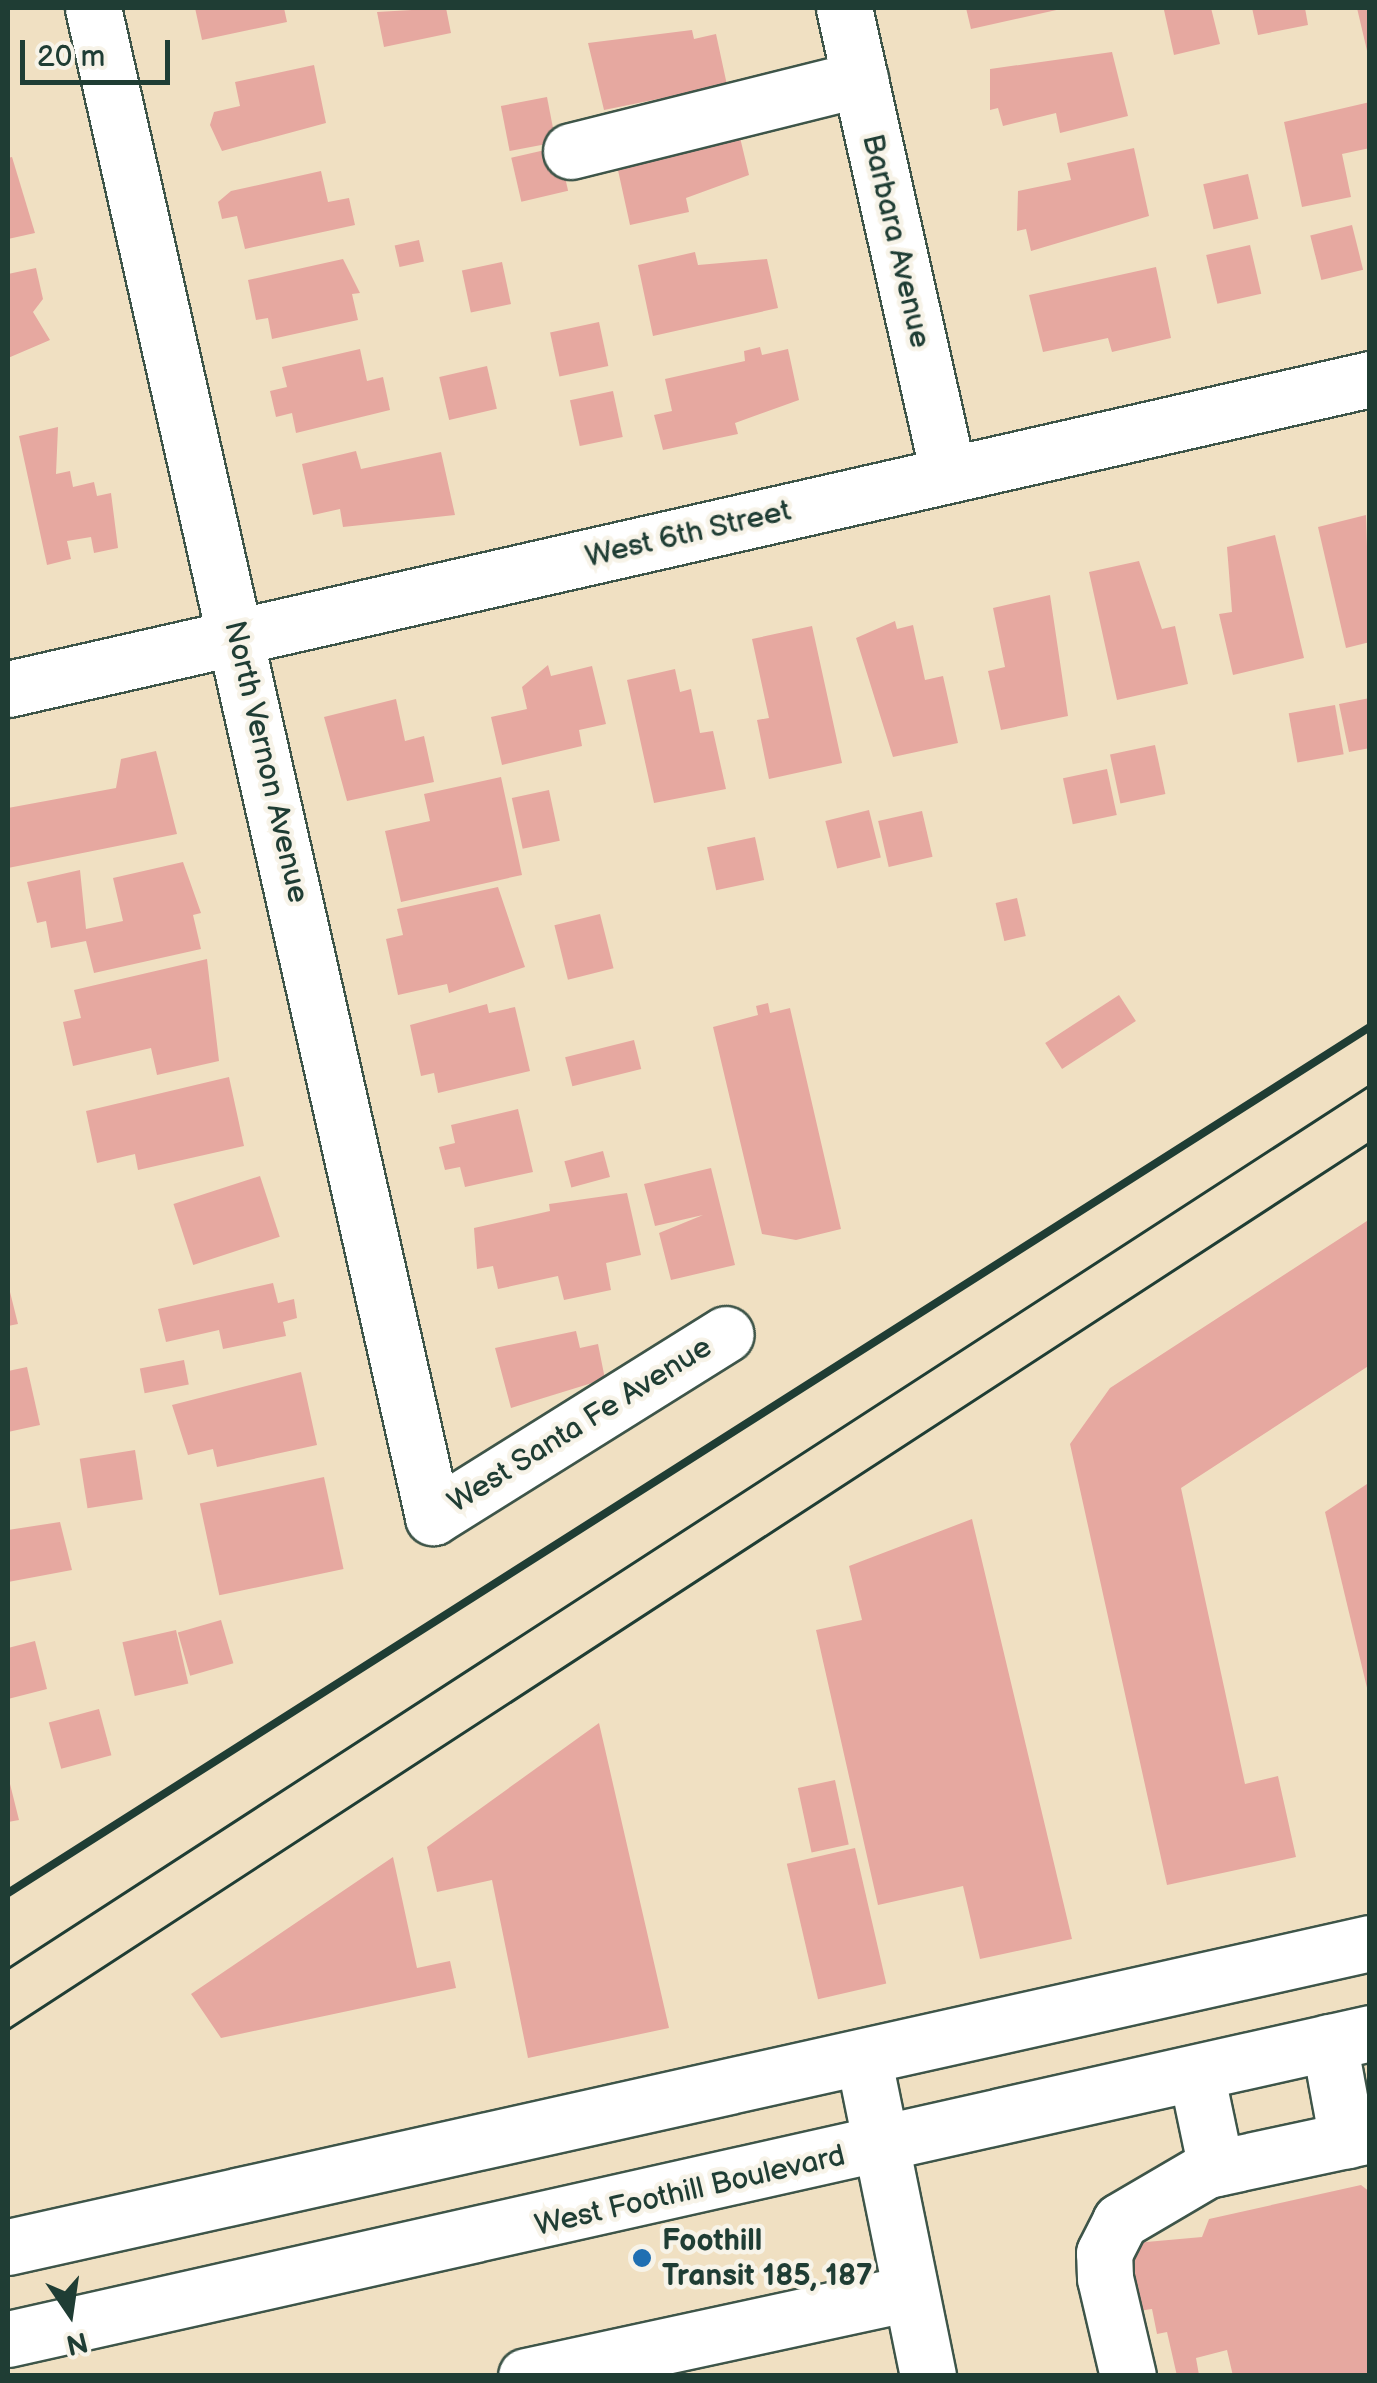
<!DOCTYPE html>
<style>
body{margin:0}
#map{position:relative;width:1377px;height:2383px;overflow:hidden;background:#f0e0c2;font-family:"Balsamiq Sans",sans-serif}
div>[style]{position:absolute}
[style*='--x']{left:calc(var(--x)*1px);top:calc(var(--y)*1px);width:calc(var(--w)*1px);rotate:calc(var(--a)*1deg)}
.building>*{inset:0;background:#e6a8a0;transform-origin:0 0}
.roads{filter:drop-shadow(2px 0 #3e5549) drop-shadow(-2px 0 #3e5549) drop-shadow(0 2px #3e5549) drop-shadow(0 -2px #3e5549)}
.minor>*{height:55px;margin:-27.5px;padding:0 27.5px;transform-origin:27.5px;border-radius:27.5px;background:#fff}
.major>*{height:55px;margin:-27.5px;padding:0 27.5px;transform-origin:27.5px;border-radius:27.5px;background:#fff}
.tram>*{height:2.5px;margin:-1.25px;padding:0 1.25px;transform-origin:1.25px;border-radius:1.25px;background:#1f3d34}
.rail>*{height:8px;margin:-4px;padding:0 4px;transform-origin:4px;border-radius:4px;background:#1f3d34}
.dots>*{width:28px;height:28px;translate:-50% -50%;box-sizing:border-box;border:5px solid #f7f3e8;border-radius:50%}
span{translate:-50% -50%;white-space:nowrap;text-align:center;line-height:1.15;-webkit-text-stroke:9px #f7f3e8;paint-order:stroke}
.street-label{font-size:30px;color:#1f3d34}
.poi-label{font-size:30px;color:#1f3d34;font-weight:700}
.left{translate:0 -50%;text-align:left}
.frame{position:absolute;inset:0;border:10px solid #1f3d34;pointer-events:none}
.north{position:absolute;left:20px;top:2263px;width:100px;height:100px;-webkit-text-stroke:8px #f7f3e8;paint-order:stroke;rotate:167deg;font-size:28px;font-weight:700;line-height:40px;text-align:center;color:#1f3d34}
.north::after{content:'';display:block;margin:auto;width:35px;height:45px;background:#1f3d34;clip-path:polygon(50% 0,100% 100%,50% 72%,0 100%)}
.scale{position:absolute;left:20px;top:40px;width:150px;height:45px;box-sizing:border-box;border:5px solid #1f3d34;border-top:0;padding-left:12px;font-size:30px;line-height:35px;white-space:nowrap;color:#1f3d34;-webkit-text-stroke:8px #f7f3e8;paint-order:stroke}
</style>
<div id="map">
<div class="building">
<div style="clip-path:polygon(195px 8px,284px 8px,287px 22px,202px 40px)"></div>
<div style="clip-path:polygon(446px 8px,451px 33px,384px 47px,377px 12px)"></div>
<div style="clip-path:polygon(966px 8px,1061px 8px,1061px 9px,971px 29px)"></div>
<div style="clip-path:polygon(1175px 8px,1211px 8px,1220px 44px,1174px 55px,1164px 10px)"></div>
<div style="clip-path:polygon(1252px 8px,1305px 8px,1308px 25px,1258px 35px)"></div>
<div style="clip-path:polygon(1357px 8px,1370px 8px,1370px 55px,1368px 55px)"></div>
<div style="clip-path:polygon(692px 30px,694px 39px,716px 34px,727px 85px,604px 110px,588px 43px)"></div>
<div style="clip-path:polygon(1112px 52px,1128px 116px,1060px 133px,1056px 113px,1003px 126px,998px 108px,990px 110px,990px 69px)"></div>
<div style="clip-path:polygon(314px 65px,326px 123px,222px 151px,210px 125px,214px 112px,240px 106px,235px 82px)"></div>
<div style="left:547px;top:97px;width:46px;height:47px;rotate:79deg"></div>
<div style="clip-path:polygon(1370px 102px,1370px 148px,1342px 154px,1351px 197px,1302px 207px,1284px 122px)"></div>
<div style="clip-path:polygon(737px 125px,749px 175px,686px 198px,689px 212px,630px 225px,614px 152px)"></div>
<div style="left:558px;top:147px;width:45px;height:48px;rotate:77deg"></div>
<div style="clip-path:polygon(1134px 148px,1149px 216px,1031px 251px,1026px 229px,1017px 231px,1018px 191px,1071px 180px,1067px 163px)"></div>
<div style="clip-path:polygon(12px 157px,35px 233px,8px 239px,8px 158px)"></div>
<div style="clip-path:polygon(321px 171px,328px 202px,349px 198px,355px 225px,245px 249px,237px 216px,222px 219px,218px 202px,231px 191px)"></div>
<div style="left:1248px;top:174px;width:46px;height:46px;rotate:77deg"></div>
<div style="left:1352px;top:225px;width:46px;height:43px;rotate:76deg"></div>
<div style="left:419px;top:240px;width:22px;height:25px;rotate:77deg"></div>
<div style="left:1250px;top:245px;width:50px;height:45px;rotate:77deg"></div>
<div style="clip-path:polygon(695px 252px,698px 265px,767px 259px,778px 308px,653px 336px,638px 265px)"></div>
<div style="clip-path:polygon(343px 259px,360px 293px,352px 294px,358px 320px,272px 339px,268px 318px,256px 320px,248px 280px)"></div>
<div style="left:502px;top:262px;width:43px;height:41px;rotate:78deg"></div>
<div style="clip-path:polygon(1156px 267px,1171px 338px,1112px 352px,1108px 338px,1043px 352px,1029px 295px)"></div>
<div style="clip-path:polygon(36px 268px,43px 299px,33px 312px,50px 340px,8px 358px,8px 274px)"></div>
<div style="left:599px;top:322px;width:45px;height:50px;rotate:78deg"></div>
<div style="clip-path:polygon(760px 347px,762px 355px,788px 349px,799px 400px,735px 423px,738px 434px,663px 450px,654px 415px,672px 411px,665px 379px,745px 361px,744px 351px)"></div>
<div style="clip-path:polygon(360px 349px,367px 381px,383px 377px,390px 410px,296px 433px,292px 413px,276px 417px,270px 391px,287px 387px,282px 367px)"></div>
<div style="left:487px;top:366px;width:44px;height:49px;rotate:77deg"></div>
<div style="left:613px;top:391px;width:47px;height:44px;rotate:78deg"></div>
<div style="clip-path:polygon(58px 427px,56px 474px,70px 471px,73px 487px,94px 482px,97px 496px,111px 493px,118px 548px,94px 553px,91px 537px,67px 541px,71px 559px,47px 565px,19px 436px)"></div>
<div style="clip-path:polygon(356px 451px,361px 469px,441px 452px,455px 515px,343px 527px,340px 509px,313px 515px,302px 464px)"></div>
<div style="clip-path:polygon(1366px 515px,1370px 642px,1346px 648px,1318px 527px)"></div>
<div style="clip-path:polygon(1275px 535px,1304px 658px,1233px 675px,1219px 614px,1232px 612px,1227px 547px)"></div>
<div style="clip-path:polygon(1139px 561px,1162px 629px,1175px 626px,1188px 684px,1117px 700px,1089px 572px)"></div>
<div style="clip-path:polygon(1050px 595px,1068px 716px,1001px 730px,988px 671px,1005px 667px,993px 608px)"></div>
<div style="clip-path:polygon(895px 621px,897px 629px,913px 625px,925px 680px,943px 676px,958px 743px,893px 757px,856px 638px)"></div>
<div style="clip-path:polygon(812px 626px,842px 763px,769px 779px,757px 720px,769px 718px,752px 639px)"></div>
<div style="clip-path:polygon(548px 665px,551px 676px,592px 666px,606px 724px,579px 730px,582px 746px,502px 765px,491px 717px,527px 709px,522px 687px)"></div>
<div style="clip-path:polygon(675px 669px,680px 692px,691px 689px,700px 733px,713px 731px,726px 789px,654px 803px,627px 680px)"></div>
<div style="clip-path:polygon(1370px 698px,1370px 748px,1349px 752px,1339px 704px)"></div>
<div style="clip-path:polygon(396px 699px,405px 741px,424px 736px,434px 782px,347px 801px,324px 717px)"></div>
<div style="left:1335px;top:705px;width:50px;height:47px;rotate:80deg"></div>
<div style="left:1155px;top:745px;width:50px;height:46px;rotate:78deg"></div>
<div style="clip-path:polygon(156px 751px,177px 834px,8px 868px,8px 808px,116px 788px,121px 759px)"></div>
<div style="left:1107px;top:769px;width:47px;height:45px;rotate:78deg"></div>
<div style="clip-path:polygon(501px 777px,522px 875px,401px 902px,385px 831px,430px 821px,424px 794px)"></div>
<div style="left:549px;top:790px;width:52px;height:38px;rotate:78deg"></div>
<div style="left:869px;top:810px;width:49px;height:45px;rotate:76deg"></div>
<div style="left:922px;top:811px;width:47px;height:45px;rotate:77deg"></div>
<div style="left:755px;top:837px;width:44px;height:49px;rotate:78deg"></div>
<div style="clip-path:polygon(183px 862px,201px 913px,193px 915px,201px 949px,94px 973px,86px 941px,51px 948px,46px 921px,37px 923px,27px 882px,80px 870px,86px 929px,123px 921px,113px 878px)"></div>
<div style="clip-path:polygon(498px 887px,525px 967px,449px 993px,447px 984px,398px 995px,386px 939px,403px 935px,397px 909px)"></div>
<div style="left:1017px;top:898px;width:39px;height:22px;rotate:77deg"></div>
<div style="left:600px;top:914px;width:56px;height:47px;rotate:76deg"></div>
<div style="clip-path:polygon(207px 959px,219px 1061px,157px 1075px,151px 1048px,73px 1066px,63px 1022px,81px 1018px,74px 990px)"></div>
<div style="left:1119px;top:995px;width:31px;height:88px;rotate:57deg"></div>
<div style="clip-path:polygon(768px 1003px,770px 1013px,790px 1008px,841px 1229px,796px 1240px,762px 1234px,713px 1027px,758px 1015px,756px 1006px)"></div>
<div style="clip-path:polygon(487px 1004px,489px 1013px,515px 1007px,530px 1071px,438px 1093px,434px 1073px,421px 1076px,410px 1025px)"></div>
<div style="left:634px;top:1040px;width:30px;height:71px;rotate:76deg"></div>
<div style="clip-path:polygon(229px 1077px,244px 1146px,138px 1170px,135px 1154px,97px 1163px,86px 1111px)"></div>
<div style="clip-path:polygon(518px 1109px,533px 1172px,465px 1187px,460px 1167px,445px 1170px,439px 1147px,455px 1143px,451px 1125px)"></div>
<div style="left:603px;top:1151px;width:27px;height:40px;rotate:75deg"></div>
<div style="clip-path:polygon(711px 1168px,735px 1265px,671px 1280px,659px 1233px,703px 1215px,655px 1226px,644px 1184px)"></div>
<div style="left:260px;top:1176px;width:64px;height:91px;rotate:72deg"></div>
<div style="clip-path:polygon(627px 1193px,641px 1255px,606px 1263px,611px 1290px,564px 1300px,558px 1276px,498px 1289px,493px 1266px,477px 1269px,474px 1228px,550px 1211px,549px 1204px)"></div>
<div style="clip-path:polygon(1370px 1219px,1370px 1365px,1181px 1488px,1245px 1784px,1278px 1776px,1296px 1857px,1167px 1885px,1070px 1444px,1110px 1388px)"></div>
<div style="clip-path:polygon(273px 1283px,278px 1303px,294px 1299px,297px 1318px,283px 1322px,286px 1336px,223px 1349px,219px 1330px,166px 1342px,158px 1309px)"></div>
<div style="clip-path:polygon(8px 1284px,18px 1324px,8px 1326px)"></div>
<div style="clip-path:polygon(576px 1331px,580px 1348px,598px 1344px,605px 1379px,511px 1408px,495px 1348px)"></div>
<div style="left:184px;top:1360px;width:25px;height:45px;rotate:79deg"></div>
<div style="clip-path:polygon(27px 1367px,40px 1425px,8px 1432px,8px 1371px)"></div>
<div style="clip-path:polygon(301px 1372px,317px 1445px,217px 1467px,213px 1449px,188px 1455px,172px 1405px)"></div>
<div style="left:135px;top:1450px;width:50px;height:56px;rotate:81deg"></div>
<div style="left:324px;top:1477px;width:94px;height:127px;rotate:78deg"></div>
<div style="clip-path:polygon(1370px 1482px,1370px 1692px,1368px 1692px,1325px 1512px)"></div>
<div style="clip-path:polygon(972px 1519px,1072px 1939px,980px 1959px,963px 1886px,878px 1905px,816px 1630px,862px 1620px,849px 1566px)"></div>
<div style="clip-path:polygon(60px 1522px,72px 1570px,8px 1582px,8px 1530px)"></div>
<div style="left:221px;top:1620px;width:45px;height:45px;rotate:74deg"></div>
<div style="left:176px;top:1630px;width:55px;height:55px;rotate:77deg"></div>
<div style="clip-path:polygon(35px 1641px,47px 1689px,8px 1699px,8px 1648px)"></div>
<div style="left:99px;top:1709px;width:48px;height:52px;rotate:75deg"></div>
<div style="clip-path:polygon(599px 1723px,669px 2028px,528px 2058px,492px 1880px,437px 1892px,427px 1847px)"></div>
<div style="clip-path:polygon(8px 1776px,19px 1820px,8px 1822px)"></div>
<div style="left:835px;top:1780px;width:66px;height:38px;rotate:78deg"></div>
<div style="left:855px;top:1848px;width:139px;height:70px;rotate:77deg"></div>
<div style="clip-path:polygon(393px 1857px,417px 1968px,450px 1961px,456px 1988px,221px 2038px,191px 1994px)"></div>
<div style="clip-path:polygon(1361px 2185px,1370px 2192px,1370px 2376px,1233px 2376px,1227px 2350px,1196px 2358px,1199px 2375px,1177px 2376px,1167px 2332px,1157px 2334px,1152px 2309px,1138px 2311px,1124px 2244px,1202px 2237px,1209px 2219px)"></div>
</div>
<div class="roads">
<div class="minor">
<div style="--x:93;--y:8;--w:1547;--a:77.3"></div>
<div style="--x:433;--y:1517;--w:345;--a:-32"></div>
<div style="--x:844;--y:8;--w:477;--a:77.4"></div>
<div style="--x:571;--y:151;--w:298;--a:-14"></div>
<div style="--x:8;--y:689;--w:1397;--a:-12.82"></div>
<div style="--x:1329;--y:2042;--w:100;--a:79.6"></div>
<div style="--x:864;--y:2061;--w:321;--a:78.5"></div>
<div style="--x:1196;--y:2073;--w:97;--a:78.1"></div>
<div style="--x:526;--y:2376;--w:393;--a:-12.2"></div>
<div style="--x:1128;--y:2376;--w:101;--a:-103.2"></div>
<div style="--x:1105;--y:2278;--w:25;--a:-92"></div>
<div style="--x:1104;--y:2253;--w:36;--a:-63"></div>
<div style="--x:1120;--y:2221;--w:101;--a:-30.4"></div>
<div style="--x:1207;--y:2170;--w:167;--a:-12.1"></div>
</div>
<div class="major">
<div style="--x:8;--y:2247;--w:1396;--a:-12.58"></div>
<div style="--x:8;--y:2339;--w:1396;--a:-12.66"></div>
</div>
</div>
<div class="tram">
<div style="--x:8;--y:1968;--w:1623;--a:-32.96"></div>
<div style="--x:8;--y:2029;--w:1625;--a:-33.07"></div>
</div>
<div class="rail">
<div style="--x:8;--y:1893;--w:1614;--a:-32.45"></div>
</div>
<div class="dots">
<div style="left:642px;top:2258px;background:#1f6fb2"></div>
</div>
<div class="street-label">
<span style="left:896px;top:241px;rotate:77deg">Barbara Avenue</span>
<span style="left:688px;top:534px;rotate:-13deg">West 6th Street</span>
<span style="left:266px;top:762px;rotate:77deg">North Vernon Avenue</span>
<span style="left:580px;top:1425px;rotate:-32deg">West Santa Fe Avenue</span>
<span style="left:690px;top:2191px;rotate:-13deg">West Foothill Boulevard</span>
</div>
<div class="poi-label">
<span class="left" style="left:662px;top:2258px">Foothill<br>Transit 185, 187</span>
</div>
<div class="frame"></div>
<div class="north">N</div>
<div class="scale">20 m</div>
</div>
